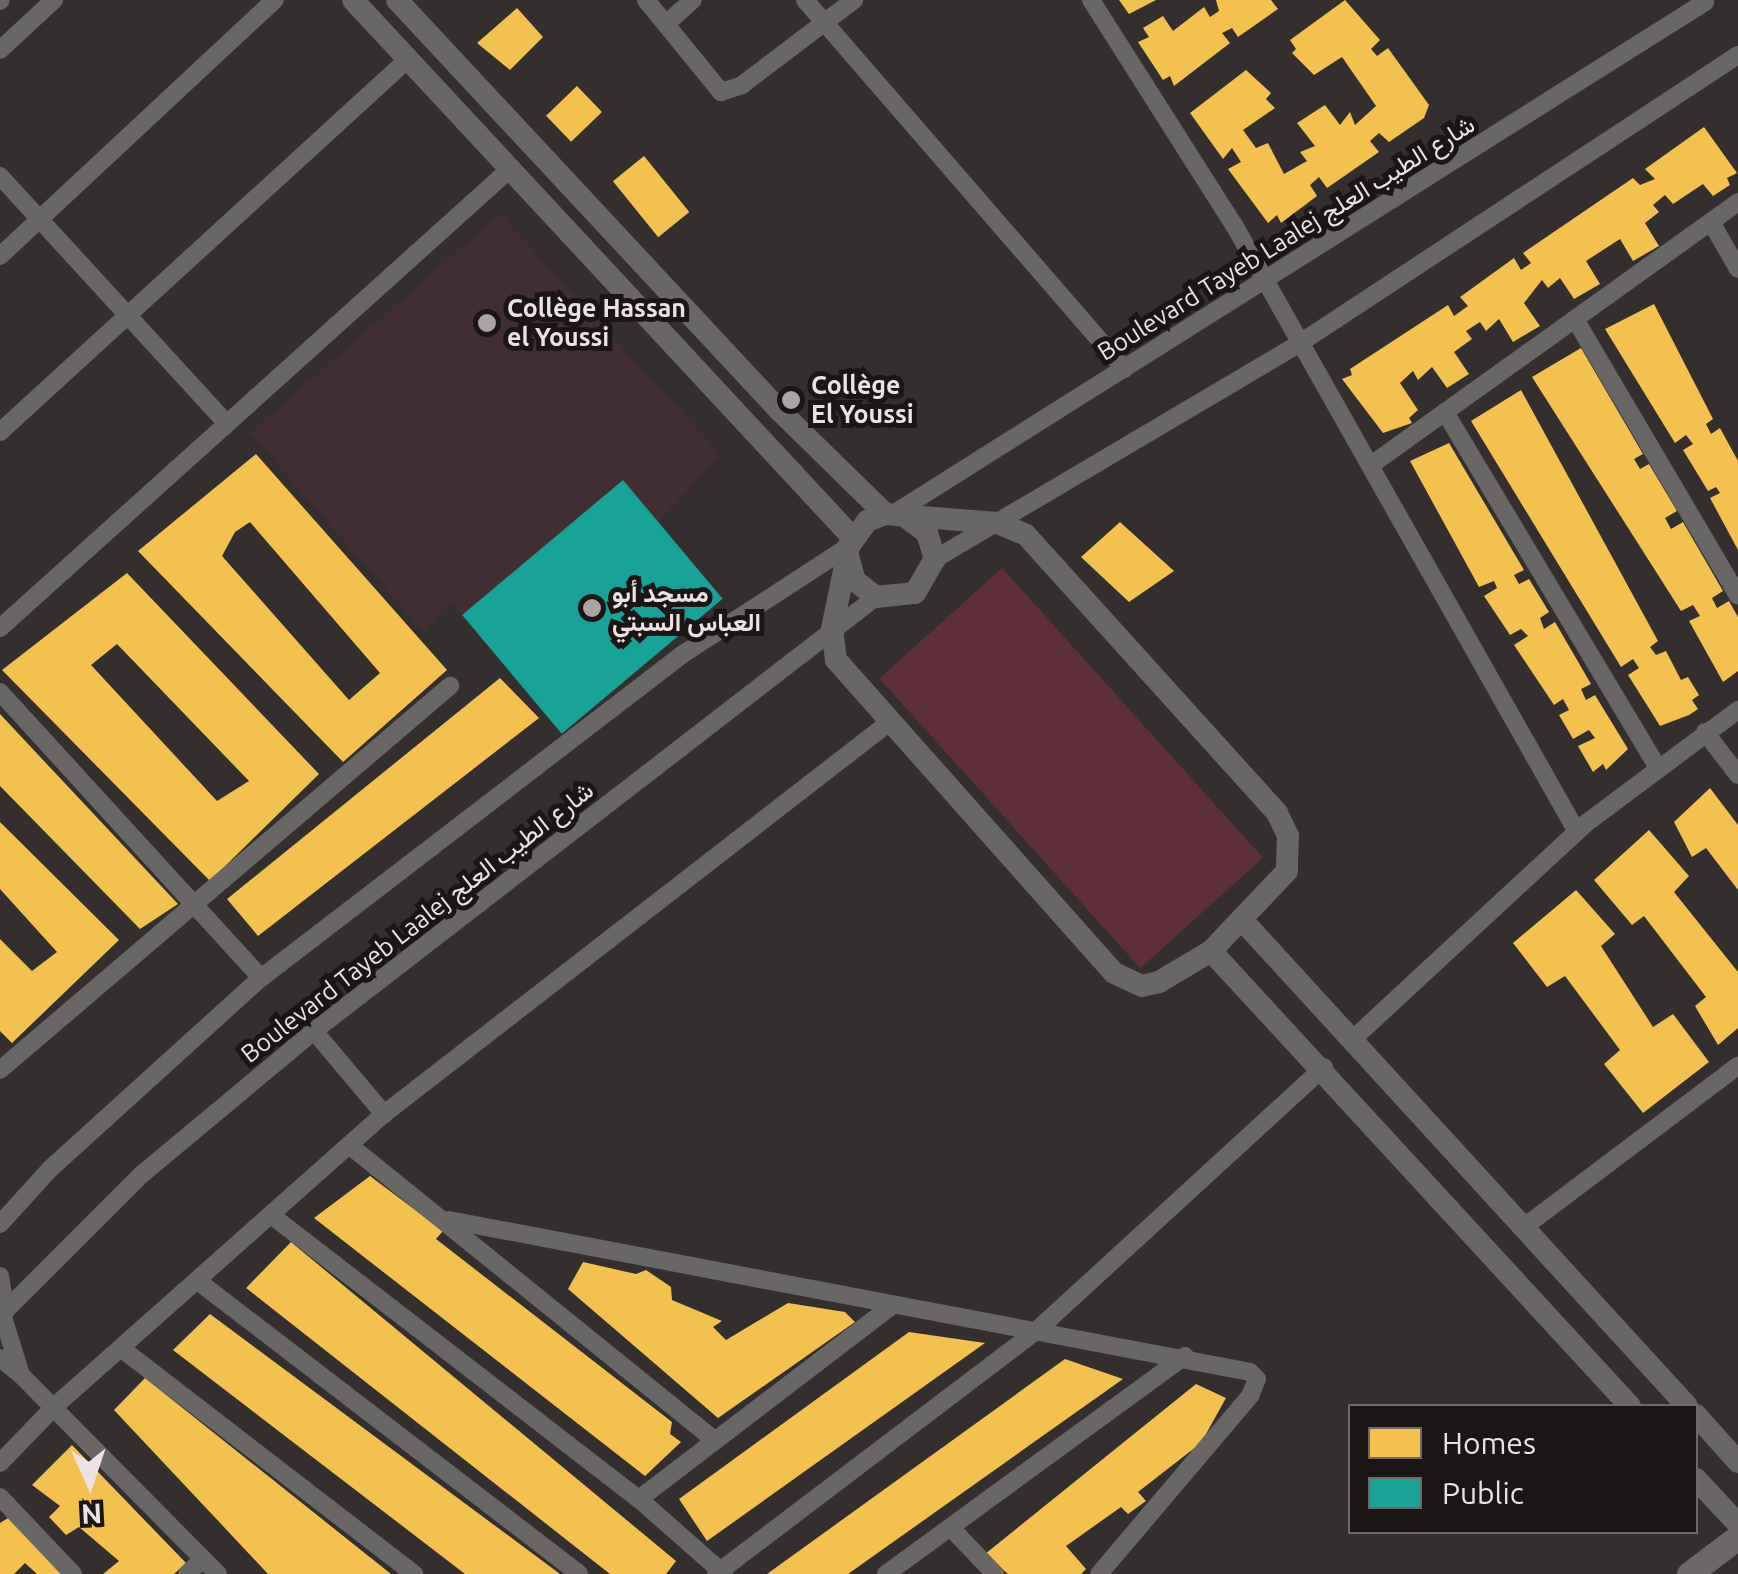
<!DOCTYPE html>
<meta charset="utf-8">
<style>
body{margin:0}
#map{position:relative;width:1738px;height:1574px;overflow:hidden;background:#342e2f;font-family:Ubuntu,Vazirmatn,sans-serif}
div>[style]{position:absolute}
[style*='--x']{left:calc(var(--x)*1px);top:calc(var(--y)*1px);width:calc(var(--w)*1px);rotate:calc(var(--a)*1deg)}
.built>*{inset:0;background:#412e32}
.green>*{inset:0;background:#5e2f39;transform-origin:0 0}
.homes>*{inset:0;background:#f2c14e;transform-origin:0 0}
.public>*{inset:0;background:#17a398;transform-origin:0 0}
.minor>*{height:18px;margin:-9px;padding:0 9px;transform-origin:9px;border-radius:9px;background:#696666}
.tertiary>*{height:22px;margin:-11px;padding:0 11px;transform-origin:11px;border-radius:11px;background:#696666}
.secondary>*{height:25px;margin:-12.5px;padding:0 12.5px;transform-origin:12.5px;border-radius:12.5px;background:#6c6869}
.dots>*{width:28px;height:28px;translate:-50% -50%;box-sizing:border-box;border:5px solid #1b1516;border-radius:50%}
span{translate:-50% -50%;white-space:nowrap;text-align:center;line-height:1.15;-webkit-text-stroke:10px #1b1516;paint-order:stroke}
.street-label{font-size:25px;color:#ece2e4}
.poi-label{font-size:25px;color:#ece2e4;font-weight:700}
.left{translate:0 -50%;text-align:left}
.legend{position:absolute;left:1348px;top:1404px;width:350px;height:130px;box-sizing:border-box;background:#1b1516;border:2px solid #6f6768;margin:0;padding:12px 18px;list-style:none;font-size:30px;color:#ece2e4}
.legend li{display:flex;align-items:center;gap:20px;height:50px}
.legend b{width:50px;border:2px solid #6f6768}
.north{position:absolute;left:40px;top:1434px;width:100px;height:100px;-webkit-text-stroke:8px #1b1516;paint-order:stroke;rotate:177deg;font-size:28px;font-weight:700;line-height:40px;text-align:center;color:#ece2e4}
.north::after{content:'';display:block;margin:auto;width:35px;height:45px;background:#ece2e4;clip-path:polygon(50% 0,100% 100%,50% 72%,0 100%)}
</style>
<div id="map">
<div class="built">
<div style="clip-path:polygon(500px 214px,722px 456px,658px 521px,623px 480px,463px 616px,450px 603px,423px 631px,250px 433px)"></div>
</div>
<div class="green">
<div style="left:1002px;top:568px;width:390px;height:165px;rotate:48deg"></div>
</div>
<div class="homes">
<div style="clip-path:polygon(1119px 0,1156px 0,1129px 14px)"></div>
<div style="clip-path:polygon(1216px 0,1271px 0,1278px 9px,1238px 37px,1232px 28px,1222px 33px,1230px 43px,1174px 86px,1170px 76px,1163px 80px,1138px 42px,1149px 37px,1143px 28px,1163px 16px,1173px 31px,1204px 7px,1210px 17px,1219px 11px)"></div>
<div style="clip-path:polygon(1345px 0,1380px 40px,1371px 49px,1377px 56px,1388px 48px,1429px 105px,1424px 118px,1389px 142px,1379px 133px,1370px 141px,1379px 152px,1327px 188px,1319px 177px,1310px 185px,1317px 196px,1281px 223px,1277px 215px,1268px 223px,1228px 169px,1241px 162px,1232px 148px,1223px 159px,1190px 113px,1246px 70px,1271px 93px,1266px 99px,1275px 108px,1243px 130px,1256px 148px,1268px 143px,1284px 174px,1307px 161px,1300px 152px,1315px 146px,1297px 123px,1325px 105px,1340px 125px,1350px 112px,1355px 125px,1376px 106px,1342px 57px,1314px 75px,1292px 53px,1296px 49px,1290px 40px)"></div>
<div style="clip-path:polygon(517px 8px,543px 37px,510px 70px,477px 43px)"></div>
<div style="left:577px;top:86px;width:36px;height:43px;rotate:46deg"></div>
<div style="clip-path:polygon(1704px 127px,1737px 173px,1727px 178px,1730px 185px,1713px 196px,1703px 184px,1673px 204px,1665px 195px,1653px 205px,1659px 212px,1645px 223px,1659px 246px,1633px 261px,1620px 239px,1586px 261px,1600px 284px,1574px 299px,1560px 278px,1548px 288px,1542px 280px,1524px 303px,1540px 326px,1513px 342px,1499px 319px,1486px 331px,1480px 322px,1466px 331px,1472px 339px,1454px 352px,1469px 374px,1447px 388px,1432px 367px,1418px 380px,1413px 371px,1400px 383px,1418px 410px,1409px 418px,1412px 423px,1383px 433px,1342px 379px,1352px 375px,1350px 369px,1448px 305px,1454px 316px,1468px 306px,1460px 297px,1514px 258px,1521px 270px,1531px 263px,1523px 253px,1633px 178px,1640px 185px,1655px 179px,1645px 169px)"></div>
<div style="left:644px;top:156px;width:72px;height:40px;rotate:51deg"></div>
<div style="clip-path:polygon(1654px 304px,1713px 419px,1706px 424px,1711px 434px,1720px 428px,1738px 461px,1738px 550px,1710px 498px,1720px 493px,1716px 487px,1708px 491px,1683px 450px,1693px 444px,1686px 435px,1675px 443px,1605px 329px)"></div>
<div style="clip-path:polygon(1581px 348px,1643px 454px,1634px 459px,1640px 469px,1649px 464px,1677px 511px,1665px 518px,1671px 529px,1683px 522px,1723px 591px,1712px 598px,1717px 608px,1729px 601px,1738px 617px,1738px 671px,1723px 682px,1689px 621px,1700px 616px,1693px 605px,1681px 611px,1532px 377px)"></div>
<div style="clip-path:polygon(1521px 390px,1658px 641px,1650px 647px,1656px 655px,1666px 651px,1681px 680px,1688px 677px,1699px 695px,1692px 700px,1698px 709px,1689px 715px,1660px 726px,1628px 675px,1639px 668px,1633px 659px,1621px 667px,1471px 421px)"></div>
<div style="clip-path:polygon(1449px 443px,1524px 570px,1514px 575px,1519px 584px,1529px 579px,1549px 612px,1540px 618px,1544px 629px,1555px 622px,1591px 684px,1581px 689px,1586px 700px,1595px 695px,1628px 749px,1606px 770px,1603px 764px,1593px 772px,1578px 746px,1595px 738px,1589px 730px,1573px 739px,1559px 715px,1569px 710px,1563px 699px,1554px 705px,1514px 645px,1528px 636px,1521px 629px,1510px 635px,1484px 596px,1497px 588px,1494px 581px,1479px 587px,1410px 461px)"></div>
<div style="clip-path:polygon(evenodd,256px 454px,447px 670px,343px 762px,138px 551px,256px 454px,250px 522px,380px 673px,349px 700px,222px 556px,235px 532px,250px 522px)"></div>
<div style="clip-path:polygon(1120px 522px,1174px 571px,1129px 602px,1081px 557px)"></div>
<div style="clip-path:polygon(evenodd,127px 573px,319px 774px,210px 881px,2px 670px,127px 573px,117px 644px,249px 781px,217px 801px,91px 665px,117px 644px)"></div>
<div style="clip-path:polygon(500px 678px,539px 718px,258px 936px,227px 899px)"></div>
<div style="clip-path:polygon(0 714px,178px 904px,140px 929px,0 786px)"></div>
<div style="clip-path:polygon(1710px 788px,1738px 825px,1738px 890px,1706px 848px,1692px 857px,1674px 822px)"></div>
<div style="clip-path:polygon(0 822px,119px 940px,12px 1043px,0 1031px,0 939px,32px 971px,57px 952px,0 889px)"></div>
<div style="clip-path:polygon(1649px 830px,1689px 876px,1674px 892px,1738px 972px,1738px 1028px,1718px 1045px,1695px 1006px,1706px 997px,1644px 916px,1632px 925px,1594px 880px)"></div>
<div style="clip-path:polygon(1576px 890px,1615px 934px,1601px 946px,1653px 1027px,1673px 1014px,1709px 1062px,1643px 1113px,1604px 1064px,1620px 1050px,1565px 976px,1547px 987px,1513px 943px)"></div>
<div style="clip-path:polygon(370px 1176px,443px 1231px,436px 1239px,672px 1422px,670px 1434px,681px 1442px,645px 1476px,314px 1218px)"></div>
<div style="clip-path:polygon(291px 1242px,676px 1561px,666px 1574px,610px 1574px,246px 1288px)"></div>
<div style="clip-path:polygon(583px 1262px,636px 1274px,646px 1270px,671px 1287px,672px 1300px,722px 1321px,713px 1327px,726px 1340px,788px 1303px,845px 1312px,855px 1322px,718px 1418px,568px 1289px)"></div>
<div style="clip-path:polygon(210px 1314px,560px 1574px,465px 1574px,173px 1350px)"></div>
<div style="clip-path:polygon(909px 1332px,985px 1343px,707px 1541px,679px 1499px)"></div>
<div style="clip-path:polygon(1065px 1359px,1123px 1379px,848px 1574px,767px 1574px)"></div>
<div style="clip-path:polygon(145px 1378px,391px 1574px,268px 1574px,114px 1410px)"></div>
<div style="clip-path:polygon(1196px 1384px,1226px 1398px,1201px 1443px,1138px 1492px,1146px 1501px,1128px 1514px,1121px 1507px,1066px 1546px,1086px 1569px,1081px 1574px,1008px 1574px,985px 1554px)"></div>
<div style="clip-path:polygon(72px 1445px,186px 1563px,174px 1574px,103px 1574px,119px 1561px,79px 1527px,66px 1535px,49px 1517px,60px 1506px,32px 1485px)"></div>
<div style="clip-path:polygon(13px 1515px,68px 1574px,37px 1574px,25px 1563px,14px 1574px,0 1574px,0 1523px)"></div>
</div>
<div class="public">
<div style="left:623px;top:480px;width:155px;height:210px;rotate:50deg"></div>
</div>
<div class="minor">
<div style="--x:646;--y:0;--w:119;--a:50.8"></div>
<div style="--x:721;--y:92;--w:22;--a:-18"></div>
<div style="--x:742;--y:85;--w:141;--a:-37.2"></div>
<div style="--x:805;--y:0;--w:488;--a:49.1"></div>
<div style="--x:1091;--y:0;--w:267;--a:57.6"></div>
<div style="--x:1234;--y:225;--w:697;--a:60.53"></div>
<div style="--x:0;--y:1;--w:1;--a:-45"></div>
<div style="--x:666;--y:24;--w:36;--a:-42"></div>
<div style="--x:0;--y:50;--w:74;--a:-42.8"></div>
<div style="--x:0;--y:176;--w:335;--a:47.5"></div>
<div style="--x:1711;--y:222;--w:54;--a:60.1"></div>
<div style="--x:0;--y:256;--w:376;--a:-43"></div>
<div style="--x:1575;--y:319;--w:321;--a:59.5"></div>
<div style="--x:1445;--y:412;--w:415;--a:59.1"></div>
<div style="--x:0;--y:432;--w:553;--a:-42.43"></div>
<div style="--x:1371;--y:465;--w:452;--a:-35.6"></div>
<div style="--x:893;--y:514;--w:960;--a:-32.23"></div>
<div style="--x:935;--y:559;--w:424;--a:-30.6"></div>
<div style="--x:1300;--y:343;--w:524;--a:-33.33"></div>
<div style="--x:0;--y:628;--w:688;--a:-41.99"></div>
<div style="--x:0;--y:692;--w:387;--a:47.6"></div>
<div style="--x:1705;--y:732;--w:54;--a:52.5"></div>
<div style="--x:314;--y:1031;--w:109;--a:49.9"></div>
<div style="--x:384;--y:1114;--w:636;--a:-37.79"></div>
<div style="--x:1353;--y:1039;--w:316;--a:-42.8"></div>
<div style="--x:1585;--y:824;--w:191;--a:-36.7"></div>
<div style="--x:0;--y:1070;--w:592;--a:-40.48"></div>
<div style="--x:349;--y:1145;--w:468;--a:38.9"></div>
<div style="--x:271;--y:1215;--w:465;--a:37.7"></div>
<div style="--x:639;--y:1499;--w:113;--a:41.4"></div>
<div style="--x:449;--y:1220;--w:815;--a:10.74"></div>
<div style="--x:1250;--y:1372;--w:10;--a:45"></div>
<div style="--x:1257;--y:1379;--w:18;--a:112"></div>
<div style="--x:1250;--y:1396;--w:233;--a:130.3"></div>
<div style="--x:0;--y:1224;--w:74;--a:-47.7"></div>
<div style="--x:50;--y:1169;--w:285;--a:-42.2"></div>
<div style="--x:261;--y:978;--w:532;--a:-37.52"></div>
<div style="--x:683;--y:654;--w:198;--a:-33"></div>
<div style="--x:1524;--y:1227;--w:268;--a:-37"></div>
<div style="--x:0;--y:1276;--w:36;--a:81"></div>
<div style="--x:199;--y:1282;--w:479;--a:37.5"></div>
<div style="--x:8;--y:1308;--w:188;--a:-45"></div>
<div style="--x:141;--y:1175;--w:225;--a:-39.8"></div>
<div style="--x:314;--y:1031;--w:710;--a:-37.68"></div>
<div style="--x:122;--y:1349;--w:369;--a:37.6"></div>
<div style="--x:0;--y:1358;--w:27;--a:39"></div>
<div style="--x:21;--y:1375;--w:58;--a:-107.2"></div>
<div style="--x:21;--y:1375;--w:280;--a:45.3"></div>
<div style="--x:0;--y:1463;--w:79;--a:-46"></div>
<div style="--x:55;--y:1406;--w:440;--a:-41.6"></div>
<div style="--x:0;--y:1497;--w:106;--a:46.5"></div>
<div style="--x:639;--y:1499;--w:316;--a:-37.4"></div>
<div style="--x:951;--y:1528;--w:64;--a:46.3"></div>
<div style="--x:187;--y:1574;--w:22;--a:-43"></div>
<div style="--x:716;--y:1574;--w:400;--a:-37.2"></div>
<div style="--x:1035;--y:1332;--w:392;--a:-42.5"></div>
<div style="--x:886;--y:1574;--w:370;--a:-36.1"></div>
</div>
<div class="tertiary">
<div style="--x:353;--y:0;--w:733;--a:47.1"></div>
<div style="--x:397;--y:0;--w:562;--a:47.02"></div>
<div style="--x:780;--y:411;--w:147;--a:44.4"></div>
<div style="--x:885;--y:514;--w:113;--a:4.6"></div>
<div style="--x:998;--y:523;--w:30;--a:23"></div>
<div style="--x:1026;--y:535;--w:375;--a:47.9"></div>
<div style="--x:1277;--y:813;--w:25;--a:64"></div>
<div style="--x:1288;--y:836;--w:35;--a:92"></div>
<div style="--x:1287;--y:871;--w:110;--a:133.5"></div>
<div style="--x:1211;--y:951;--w:61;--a:149.2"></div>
<div style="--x:1159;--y:982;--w:17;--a:167"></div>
<div style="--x:1142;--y:986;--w:31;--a:-155"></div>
<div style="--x:1114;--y:973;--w:419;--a:-131.6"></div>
<div style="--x:836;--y:660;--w:31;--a:-97"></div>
<div style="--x:832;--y:629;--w:85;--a:-78.4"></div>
<div style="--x:849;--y:546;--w:31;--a:-54"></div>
<div style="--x:867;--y:521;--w:19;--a:-21"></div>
<div style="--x:849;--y:559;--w:23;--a:75"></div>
<div style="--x:855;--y:581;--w:26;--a:37"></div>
<div style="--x:876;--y:597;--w:39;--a:-6"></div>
<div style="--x:915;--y:593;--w:39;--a:-60"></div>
<div style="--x:935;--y:559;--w:27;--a:-107"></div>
<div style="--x:927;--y:533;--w:26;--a:-143"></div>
<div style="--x:1244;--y:922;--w:656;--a:47.53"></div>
<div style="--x:1211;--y:951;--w:619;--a:47.36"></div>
<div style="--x:1696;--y:1415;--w:63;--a:48.2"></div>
<div style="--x:1696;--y:1479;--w:62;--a:47"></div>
</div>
<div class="secondary">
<div style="--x:1689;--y:1574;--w:61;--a:-37.1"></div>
</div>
<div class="dots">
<div style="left:487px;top:323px;background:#aca3a5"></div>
<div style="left:791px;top:400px;background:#aca3a5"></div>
<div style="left:592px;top:608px;background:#aca3a5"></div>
</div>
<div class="street-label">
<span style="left:1286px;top:238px;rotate:-32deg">Boulevard Tayeb Laalej شارع الطيب العلج</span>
<span style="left:417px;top:922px;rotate:-38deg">Boulevard Tayeb Laalej شارع الطيب العلج</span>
</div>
<div class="poi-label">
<span class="left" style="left:507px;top:323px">Collège Hassan<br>el Youssi</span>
<span class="left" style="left:811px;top:400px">Collège<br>El Youssi</span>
<span class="left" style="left:612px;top:608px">مسجد أبو<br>العباس السبتي</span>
</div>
<ul class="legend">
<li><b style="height:28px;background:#f2c14e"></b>Homes</li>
<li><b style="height:28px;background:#17a398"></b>Public</li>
</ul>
<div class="north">N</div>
</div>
